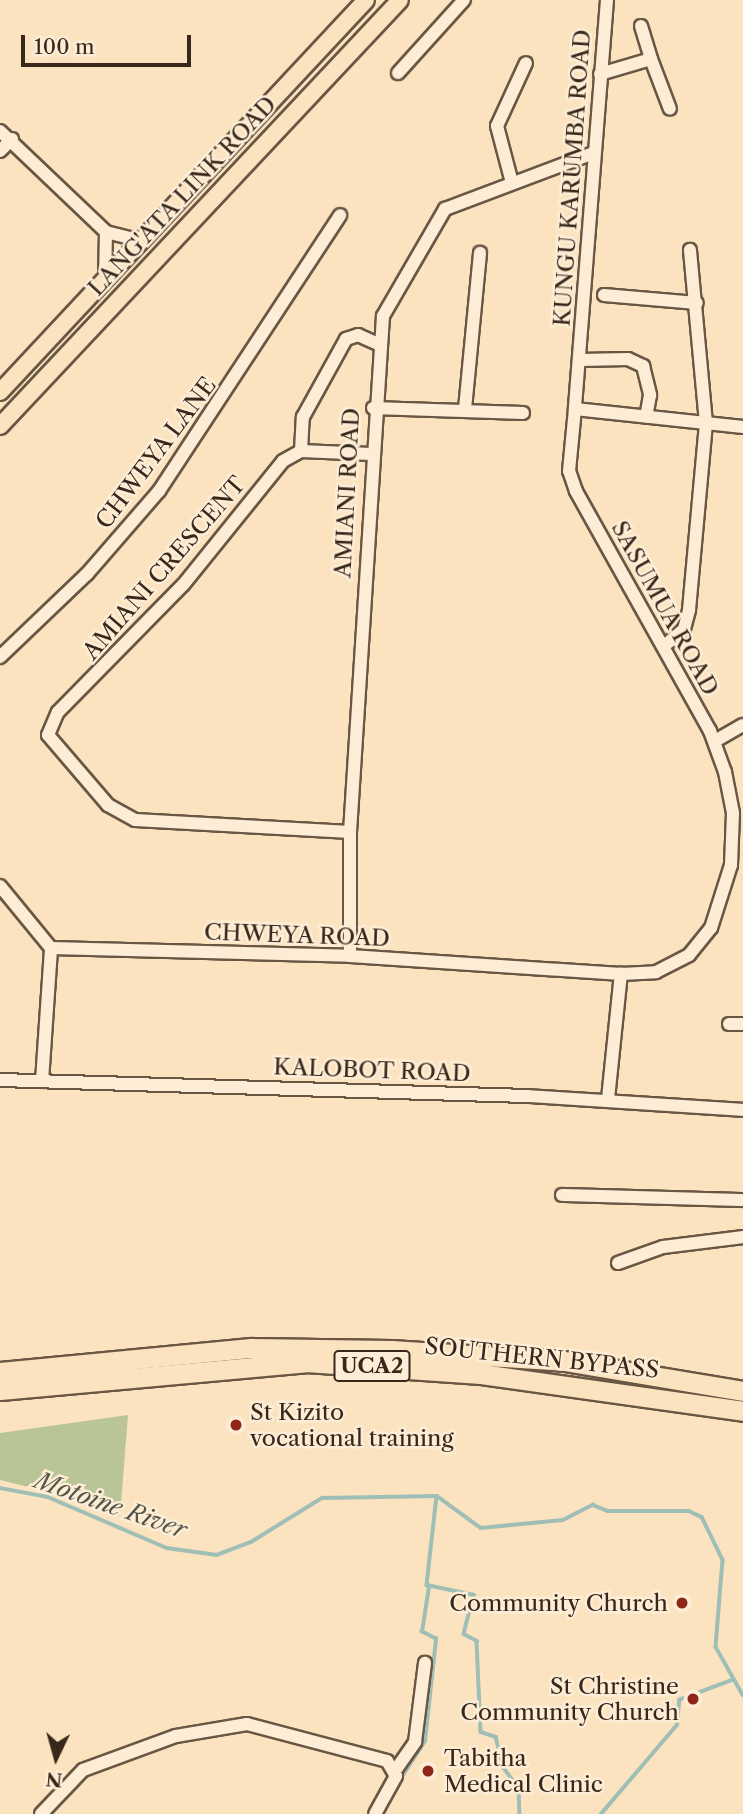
<!DOCTYPE html>
<style>
body{margin:0}
#map{position:relative;width:743px;height:1814px;overflow:hidden;background:#fce3c0;font-family:"Libre Caslon Text",serif}
div>[style]{position:absolute}
[style*='--x']{left:calc(var(--x)*1px);top:calc(var(--y)*1px);width:calc(var(--w)*1px);rotate:calc(var(--a)*1deg)}
.green>*{inset:0;background:#b9c597}
.stream>*{height:3.5px;margin:-1.75px;padding:0 1.75px;transform-origin:1.75px;border-radius:1.75px;background:#9fbeb5}
.roads{filter:drop-shadow(2px 0 #695744) drop-shadow(-2px 0 #695744) drop-shadow(0 2px #695744) drop-shadow(0 -2px #695744)}
.minor>*{height:12px;margin:-6px;padding:0 6px;transform-origin:6px;border-radius:6px;background:#fdedd6}
.major>*{height:16px;margin:-8px;padding:0 8px;transform-origin:8px;border-radius:8px;background:#fce3c0}
.highway>*{height:19px;margin:-9.5px;padding:0 9.5px;transform-origin:9.5px;border-radius:9.5px;background:#fce3c0}
.dots>*{width:19px;height:19px;translate:-50% -50%;box-sizing:border-box;border:4px solid #fdedd6;border-radius:50%}
span{translate:-50% -50%;white-space:nowrap;text-align:center;line-height:1.15;-webkit-text-stroke:5px #fdedd6;paint-order:stroke}
.shield-label span{padding:2px 5px;background:#fdedd6;border:2px solid;border-radius:5px;-webkit-text-stroke-width:0}
.shield-label{font-size:21px;color:#38281b;font-weight:700}
.street-label{font-size:23px;color:#38281b}
.poi-label{font-size:23px;color:#38281b}
.left{translate:0 -50%;text-align:left}
.right{translate:-100% -50%;text-align:right}
.water-label{font-size:24px;color:#575549;font-style:italic}
.north{position:absolute;left:21px;top:1723px;width:70px;height:70px;-webkit-text-stroke:5px #fdedd6;paint-order:stroke;rotate:185deg;font-size:19px;font-weight:700;line-height:28px;text-align:center;color:#38281b}
.north::after{content:'';display:block;margin:auto;width:24px;height:32px;background:#38281b;clip-path:polygon(50% 0,100% 100%,50% 72%,0 100%)}
.scale{position:absolute;left:21px;top:35px;width:170px;height:32px;box-sizing:border-box;border:4px solid #38281b;border-top:0;padding-left:9px;font-size:21px;line-height:24px;white-space:nowrap;color:#38281b;-webkit-text-stroke:5px #fdedd6;paint-order:stroke}
</style>
<div id="map">
<div class="green">
<div style="clip-path:polygon(128px 1415px,120px 1516px,90px 1502px,0 1480px,0 1433px)"></div>
</div>
<div class="stream">
<div style="--x:0;--y:1488;--w:49;--a:10.6"></div>
<div style="--x:48;--y:1497;--w:129;--a:23.2"></div>
<div style="--x:167;--y:1548;--w:50;--a:8"></div>
<div style="--x:217;--y:1555;--w:36;--a:-21"></div>
<div style="--x:251;--y:1542;--w:84;--a:-31.8"></div>
<div style="--x:322;--y:1498;--w:115;--a:-1"></div>
<div style="--x:437;--y:1496;--w:54;--a:36"></div>
<div style="--x:481;--y:1528;--w:82;--a:-5.6"></div>
<div style="--x:563;--y:1520;--w:34;--a:-27"></div>
<div style="--x:593;--y:1505;--w:16;--a:22"></div>
<div style="--x:608;--y:1511;--w:81;--a:0"></div>
<div style="--x:689;--y:1511;--w:14;--a:25"></div>
<div style="--x:702;--y:1517;--w:48;--a:64"></div>
<div style="--x:723;--y:1560;--w:87;--a:94.6"></div>
<div style="--x:716;--y:1647;--w:55;--a:60.6"></div>
<div style="--x:437;--y:1496;--w:90;--a:96.4"></div>
<div style="--x:427;--y:1585;--w:48;--a:12"></div>
<div style="--x:474;--y:1595;--w:40;--a:104.4"></div>
<div style="--x:464;--y:1634;--w:15;--a:28"></div>
<div style="--x:477;--y:1641;--w:91;--a:87.5"></div>
<div style="--x:481;--y:1732;--w:16;--a:18"></div>
<div style="--x:496;--y:1737;--w:32;--a:76"></div>
<div style="--x:504;--y:1768;--w:26;--a:54"></div>
<div style="--x:519;--y:1789;--w:25;--a:88"></div>
<div style="--x:398;--y:1783;--w:50;--a:-57.3"></div>
<div style="--x:425;--y:1741;--w:103;--a:-83.8"></div>
<div style="--x:436;--y:1639;--w:16;--a:-153"></div>
<div style="--x:422;--y:1632;--w:46;--a:-81.2"></div>
<div style="--x:601;--y:1814;--w:117;--a:-49.5"></div>
<div style="--x:677;--y:1725;--w:25;--a:-85"></div>
<div style="--x:679;--y:1700;--w:57;--a:-20.7"></div>
</div>
<div class="roads">
<div class="minor">
<div style="--x:607;--y:0;--w:410;--a:94.5"></div>
<div style="--x:575;--y:409;--w:169;--a:6.1"></div>
<div style="--x:641;--y:26;--w:34;--a:73"></div>
<div style="--x:398;--y:73;--w:98;--a:-47.9"></div>
<div style="--x:600;--y:74;--w:53;--a:-16.4"></div>
<div style="--x:651;--y:59;--w:53;--a:69.2"></div>
<div style="--x:0;--y:131;--w:146;--a:43.6"></div>
<div style="--x:106;--y:232;--w:37;--a:14"></div>
<div style="--x:0;--y:151;--w:17;--a:-45"></div>
<div style="--x:511;--y:179;--w:55;--a:-104.8"></div>
<div style="--x:497;--y:126;--w:69;--a:-65.3"></div>
<div style="--x:105;--y:280;--w:48;--a:-88.8"></div>
<div style="--x:604;--y:295;--w:93;--a:4.9"></div>
<div style="--x:580;--y:360;--w:48;--a:-1.2"></div>
<div style="--x:628;--y:359;--w:17;--a:25"></div>
<div style="--x:643;--y:366;--w:30;--a:76"></div>
<div style="--x:650;--y:395;--w:22;--a:100"></div>
<div style="--x:373;--y:408;--w:150;--a:1.9"></div>
<div style="--x:465;--y:409;--w:157;--a:-84.5"></div>
<div style="--x:301;--y:451;--w:34;--a:-87"></div>
<div style="--x:303;--y:417;--w:89;--a:-61.1"></div>
<div style="--x:346;--y:339;--w:13;--a:-18"></div>
<div style="--x:358;--y:335;--w:22;--a:24"></div>
<div style="--x:664;--y:646;--w:26;--a:-40"></div>
<div style="--x:684;--y:629;--w:20;--a:-75"></div>
<div style="--x:689;--y:610;--w:188;--a:-84.8"></div>
<div style="--x:706;--y:423;--w:174;--a:-95.3"></div>
<div style="--x:0;--y:657;--w:120;--a:-43.7"></div>
<div style="--x:87;--y:574;--w:110;--a:-49.1"></div>
<div style="--x:159;--y:491;--w:330;--a:-56.7"></div>
<div style="--x:715;--y:741;--w:32;--a:-30"></div>
<div style="--x:350;--y:832;--w:215;--a:-176.8"></div>
<div style="--x:135;--y:820;--w:31;--a:-151"></div>
<div style="--x:108;--y:805;--w:92;--a:-130.6"></div>
<div style="--x:48;--y:735;--w:25;--a:-67"></div>
<div style="--x:58;--y:712;--w:178;--a:-45.5"></div>
<div style="--x:183;--y:585;--w:159;--a:-51.1"></div>
<div style="--x:283;--y:461;--w:21;--a:-29"></div>
<div style="--x:301;--y:451;--w:70;--a:2.5"></div>
<div style="--x:0;--y:886;--w:80;--a:50.6"></div>
<div style="--x:51;--y:948;--w:299;--a:1.5"></div>
<div style="--x:350;--y:956;--w:272;--a:3.8"></div>
<div style="--x:621;--y:974;--w:35;--a:-3"></div>
<div style="--x:656;--y:972;--w:37;--a:-27"></div>
<div style="--x:689;--y:955;--w:35;--a:-51"></div>
<div style="--x:711;--y:928;--w:66;--a:-72.4"></div>
<div style="--x:731;--y:865;--w:52;--a:-87.8"></div>
<div style="--x:733;--y:813;--w:42;--a:-101"></div>
<div style="--x:725;--y:772;--w:44;--a:-110.1"></div>
<div style="--x:710;--y:731;--w:275;--a:-119.2"></div>
<div style="--x:576;--y:491;--w:21;--a:-109"></div>
<div style="--x:569;--y:471;--w:62;--a:-84.5"></div>
<div style="--x:350;--y:956;--w:124;--a:-90"></div>
<div style="--x:350;--y:832;--w:517;--a:-86.34"></div>
<div style="--x:383;--y:316;--w:124;--a:-59.9"></div>
<div style="--x:445;--y:209;--w:158;--a:-20.7"></div>
<div style="--x:729;--y:1024;--w:14;--a:0"></div>
<div style="--x:0;--y:1080;--w:528;--a:1.74"></div>
<div style="--x:528;--y:1096;--w:215;--a:3.7"></div>
<div style="--x:42;--y:1081;--w:133;--a:-86.1"></div>
<div style="--x:608;--y:1099;--w:126;--a:-84.1"></div>
<div style="--x:562;--y:1195;--w:181;--a:1.6"></div>
<div style="--x:618;--y:1263;--w:48;--a:-19.6"></div>
<div style="--x:663;--y:1247;--w:81;--a:-7.1"></div>
<div style="--x:397;--y:1768;--w:32;--a:-55"></div>
<div style="--x:415;--y:1742;--w:80;--a:-82.8"></div>
<div style="--x:41;--y:1814;--w:61;--a:-46.3"></div>
<div style="--x:83;--y:1770;--w:99;--a:-20.1"></div>
<div style="--x:176;--y:1736;--w:72;--a:-9.6"></div>
<div style="--x:247;--y:1724;--w:145;--a:14.8"></div>
<div style="--x:387;--y:1761;--w:17;--a:59"></div>
<div style="--x:396;--y:1776;--w:43;--a:118.9"></div>
</div>
<div class="major">
<div style="--x:0;--y:392;--w:536;--a:-46.96"></div>
<div style="--x:0;--y:426;--w:584;--a:-46.8"></div>
</div>
<div class="highway">
<div style="--x:0;--y:1372;--w:252;--a:-5.5"></div>
<div style="--x:251;--y:1348;--w:140;--a:0.8"></div>
<div style="--x:391;--y:1350;--w:173;--a:3.6"></div>
<div style="--x:564;--y:1361;--w:181;--a:9.5"></div>
<div style="--x:0;--y:1390;--w:307;--a:-5.2"></div>
<div style="--x:306;--y:1362;--w:175;--a:3.9"></div>
<div style="--x:481;--y:1374;--w:265;--a:8"></div>
</div>
</div>
<div class="dots">
<div style="left:236px;top:1425px;background:#8f2418"></div>
<div style="left:682px;top:1603px;background:#8f2418"></div>
<div style="left:693px;top:1699px;background:#8f2418"></div>
<div style="left:428px;top:1771px;background:#8f2418"></div>
</div>
<div class="shield-label">
<span style="left:372px;top:1366px">UCA2</span>
</div>
<div class="street-label">
<span style="left:572px;top:178px;rotate:-86deg">KUNGU KARUMBA ROAD</span>
<span style="left:182px;top:196px;rotate:-47deg">LANG'ATA LINK ROAD</span>
<span style="left:156px;top:453px;rotate:-53deg">CHWEYA LANE</span>
<span style="left:347px;top:493px;rotate:-87deg">AMIANI ROAD</span>
<span style="left:164px;top:568px;rotate:-49deg">AMIANI CRESCENT</span>
<span style="left:665px;top:608px;rotate:61deg">SASUMUA ROAD</span>
<span style="left:297px;top:935px;rotate:2deg">CHWEYA ROAD</span>
<span style="left:372px;top:1070px;rotate:2deg">KALOBOT ROAD</span>
<span style="left:542px;top:1358px;rotate:6deg">SOUTHERN BYPASS</span>
</div>
<div class="poi-label">
<span class="left" style="left:250px;top:1425px">St Kizito<br>vocational training</span>
<span class="right" style="left:668px;top:1603px">Community Church</span>
<span class="right" style="left:679px;top:1699px">St Christine<br>Community Church</span>
<span class="left" style="left:444px;top:1771px">Tabitha<br>Medical Clinic</span>
</div>
<div class="water-label">
<span style="left:111px;top:1505px;rotate:19deg">Motoine River</span>
</div>
<div class="north">N</div>
<div class="scale">100 m</div>
</div>
